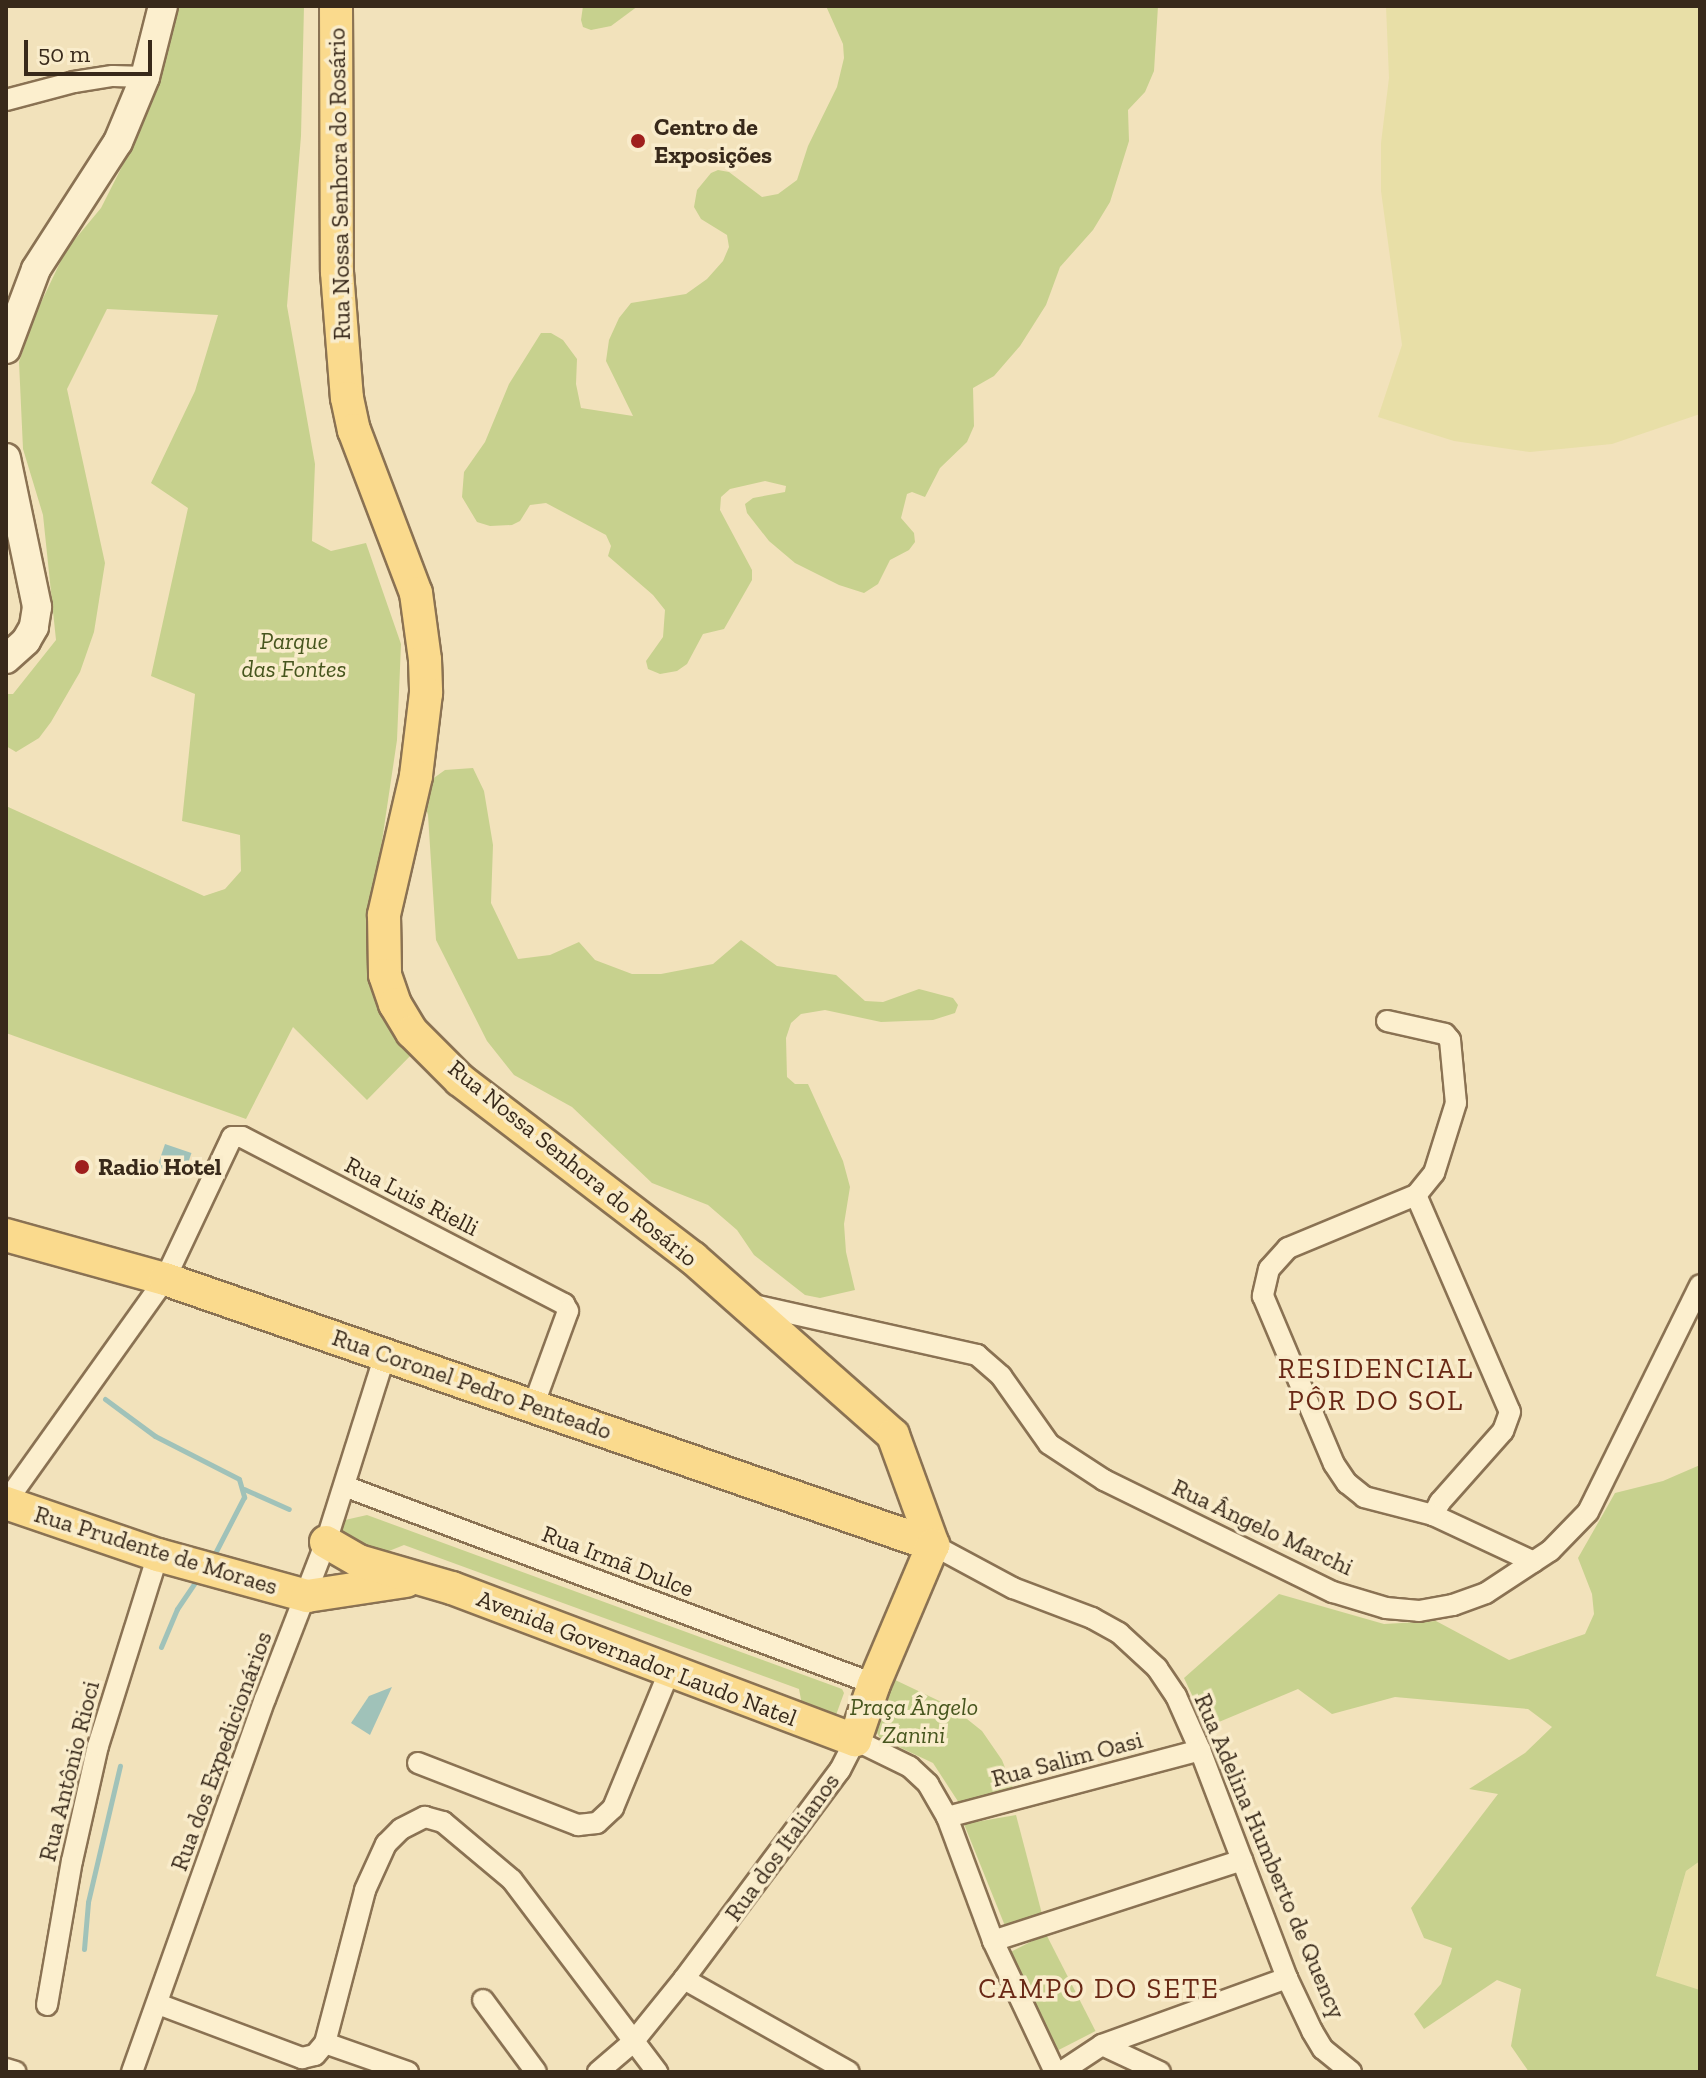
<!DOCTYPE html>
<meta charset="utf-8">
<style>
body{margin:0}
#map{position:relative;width:1706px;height:2078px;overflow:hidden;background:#f2e2bb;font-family:"Zilla Slab",serif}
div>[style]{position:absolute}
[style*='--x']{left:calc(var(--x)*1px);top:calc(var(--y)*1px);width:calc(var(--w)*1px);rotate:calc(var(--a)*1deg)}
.farmland>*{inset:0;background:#e8dfa7}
.green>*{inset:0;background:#c7d18e;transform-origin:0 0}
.water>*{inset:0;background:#a0c2b9;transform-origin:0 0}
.stream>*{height:5px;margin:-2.5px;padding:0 2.5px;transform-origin:2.5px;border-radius:2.5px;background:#a0c2b9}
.roads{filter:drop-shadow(2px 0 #8a7253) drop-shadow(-2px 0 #8a7253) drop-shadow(0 2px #8a7253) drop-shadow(0 -2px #8a7253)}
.street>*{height:20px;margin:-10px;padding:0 10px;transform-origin:10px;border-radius:10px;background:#fcefce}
.secondary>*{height:28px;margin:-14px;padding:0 14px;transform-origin:14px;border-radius:14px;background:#fcefce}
.primary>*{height:32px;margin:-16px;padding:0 16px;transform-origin:16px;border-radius:16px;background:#fada8d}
.dots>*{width:22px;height:22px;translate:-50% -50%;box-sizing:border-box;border:4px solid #f9eccb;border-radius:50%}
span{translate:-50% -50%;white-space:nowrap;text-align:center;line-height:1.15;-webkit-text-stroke:7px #f9eccb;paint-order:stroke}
.poi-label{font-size:24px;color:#38291a;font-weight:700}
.left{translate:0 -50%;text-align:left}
.street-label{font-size:24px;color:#38291a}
.park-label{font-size:24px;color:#47561e;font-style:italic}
.quarter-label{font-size:28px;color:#692815;letter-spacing:2px}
.frame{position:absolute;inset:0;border:8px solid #38291a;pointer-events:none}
.scale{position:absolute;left:24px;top:40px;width:128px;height:36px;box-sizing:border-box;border:4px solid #38291a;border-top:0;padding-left:10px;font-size:24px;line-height:28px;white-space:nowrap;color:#38291a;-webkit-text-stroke:6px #f9eccb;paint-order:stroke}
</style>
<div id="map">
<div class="farmland">
<div style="clip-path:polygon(1386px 6px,1700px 6px,1700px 414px,1612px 444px,1530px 452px,1454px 441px,1378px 417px,1402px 345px,1381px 191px,1381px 143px,1389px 78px)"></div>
<div style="clip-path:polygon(1700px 1861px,1700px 1990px,1656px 1977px,1686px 1871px)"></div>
</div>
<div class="green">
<div style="clip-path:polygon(175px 6px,304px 6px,301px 136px,287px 306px,315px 464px,312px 541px,331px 551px,366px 543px,401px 644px,397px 740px,368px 935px,376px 972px,414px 1052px,367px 1100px,293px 1027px,246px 1119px,6px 1033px,6px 806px,204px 896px,225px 889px,241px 871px,240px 835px,182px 821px,195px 694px,151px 676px,188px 508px,151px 483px,195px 391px,218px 315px,107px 309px,67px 389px,105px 563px,94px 632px,80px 672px,51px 722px,39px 738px,16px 752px,6px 746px,6px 694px,13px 694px,56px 640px,43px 515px,23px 449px,19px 362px,36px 313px,66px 250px,101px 208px,142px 127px,172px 32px)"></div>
<div style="clip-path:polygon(583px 6px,638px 6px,611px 26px,591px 30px,583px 27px,581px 20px)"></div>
<div style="clip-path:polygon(826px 6px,1158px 6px,1154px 71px,1145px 92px,1128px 110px,1129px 141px,1110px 202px,1093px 230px,1060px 267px,1046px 305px,1020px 346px,994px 376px,973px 388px,974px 426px,967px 442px,940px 468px,925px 497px,912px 492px,907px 494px,901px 518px,914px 533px,915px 542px,909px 550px,890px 560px,878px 584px,864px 593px,839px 585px,795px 563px,769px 541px,747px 513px,745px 504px,753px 498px,785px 492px,786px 486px,765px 481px,730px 489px,721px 497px,720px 510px,752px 570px,752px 580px,724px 629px,703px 634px,687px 664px,677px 671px,660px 674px,648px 669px,646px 661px,663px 637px,665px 610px,653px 595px,608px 556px,611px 546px,606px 535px,546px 503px,530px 505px,520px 521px,512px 525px,490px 526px,477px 522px,462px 497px,464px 472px,485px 442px,509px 384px,541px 333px,551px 333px,563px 340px,577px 359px,576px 384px,581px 408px,633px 416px,606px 361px,609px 340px,619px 318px,631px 303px,686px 294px,707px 279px,723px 261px,729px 247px,727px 235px,701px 219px,694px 207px,697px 190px,711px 173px,718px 170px,729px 172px,762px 197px,778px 194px,797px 180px,808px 146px,837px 87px,844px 58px,843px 44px)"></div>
<div style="clip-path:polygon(473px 768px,484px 791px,493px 845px,491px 903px,518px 959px,550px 955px,579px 942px,595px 960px,632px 974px,661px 974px,713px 964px,741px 940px,777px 966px,836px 975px,865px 1001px,883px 1002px,919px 989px,953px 998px,958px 1005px,955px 1013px,933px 1020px,881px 1022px,825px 1010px,801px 1014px,791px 1023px,786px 1038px,787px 1077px,795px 1084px,808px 1084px,843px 1161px,850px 1187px,844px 1224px,846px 1252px,855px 1290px,820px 1298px,805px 1295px,754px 1255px,737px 1230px,708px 1205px,652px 1183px,572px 1107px,514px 1075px,487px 1041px,436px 940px,428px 815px,424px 802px,424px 785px,445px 770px)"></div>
<div style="clip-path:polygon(1700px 1465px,1700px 1861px,1686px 1871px,1656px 1976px,1700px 1990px,1700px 2072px,1529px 2072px,1511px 2046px,1521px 1989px,1497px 1980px,1424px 2029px,1414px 2014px,1441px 1984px,1452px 1948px,1424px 1938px,1411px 1908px,1498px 1794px,1469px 1789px,1525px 1753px,1552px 1727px,1528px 1709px,1395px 1697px,1332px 1714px,1298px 1689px,1207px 1727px,1184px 1678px,1279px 1594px,1384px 1624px,1436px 1621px,1509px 1660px,1585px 1634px,1594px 1614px,1592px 1594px,1578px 1558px,1615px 1493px,1663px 1481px)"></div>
<div style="clip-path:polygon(367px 1515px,842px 1689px,844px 1693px,836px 1715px,802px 1705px,799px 1689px,404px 1545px,379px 1555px,341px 1534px,345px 1520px)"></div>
<div style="clip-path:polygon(891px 1678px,952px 1707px,982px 1731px,1002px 1760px,1015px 1793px,961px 1806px,933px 1763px,880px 1738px,873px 1726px)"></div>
<div style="clip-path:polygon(1016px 1815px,1042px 1914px,1005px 1926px,964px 1824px)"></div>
<div style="left:1046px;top:1934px;width:109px;height:43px;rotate:63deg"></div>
</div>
<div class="water">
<div style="left:165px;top:1144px;width:28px;height:25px;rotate:19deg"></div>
<div style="clip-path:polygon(392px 1687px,370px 1735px,351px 1723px,369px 1696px)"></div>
</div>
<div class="stream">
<div style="--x:105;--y:1399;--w:62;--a:36.5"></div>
<div style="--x:155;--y:1436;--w:94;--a:27.1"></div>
<div style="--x:239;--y:1479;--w:19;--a:74"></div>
<div style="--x:244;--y:1497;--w:65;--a:117.3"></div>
<div style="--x:244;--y:1489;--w:49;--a:24"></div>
<div style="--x:161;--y:1647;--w:41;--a:-67.2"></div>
<div style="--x:177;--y:1609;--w:37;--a:-56"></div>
<div style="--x:84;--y:1949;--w:47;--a:-85.1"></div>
<div style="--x:88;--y:1902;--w:140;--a:-76.8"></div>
</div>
<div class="roads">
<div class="street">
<div style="--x:6;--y:100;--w:70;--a:-14.8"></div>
<div style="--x:74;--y:82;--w:39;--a:-9"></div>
<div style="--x:113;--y:76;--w:32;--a:2"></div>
<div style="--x:1387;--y:1021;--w:59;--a:12.6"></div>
<div style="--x:1445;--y:1034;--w:8;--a:50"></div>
<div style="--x:1450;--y:1040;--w:63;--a:84.6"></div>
<div style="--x:1456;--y:1103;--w:73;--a:107.4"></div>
<div style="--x:1434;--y:1173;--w:28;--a:129"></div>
<div style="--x:1416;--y:1195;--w:236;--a:66.6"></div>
<div style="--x:1510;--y:1412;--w:20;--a:110"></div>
<div style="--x:1503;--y:1431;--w:95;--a:131.6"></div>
<div style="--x:1440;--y:1502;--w:15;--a:118"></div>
<div style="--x:1416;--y:1195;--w:139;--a:157.5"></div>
<div style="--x:1288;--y:1248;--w:28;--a:132"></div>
<div style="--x:1269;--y:1269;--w:28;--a:103"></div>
<div style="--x:1263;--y:1296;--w:182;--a:67.1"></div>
<div style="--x:1334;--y:1464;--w:23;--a:56"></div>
<div style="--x:1347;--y:1483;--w:22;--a:39"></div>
<div style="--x:1364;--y:1497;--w:71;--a:14.6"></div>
<div style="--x:1433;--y:1515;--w:111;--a:25"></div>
<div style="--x:749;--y:1304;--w:234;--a:12.6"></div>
<div style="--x:977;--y:1355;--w:32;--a:41"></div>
<div style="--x:1001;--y:1376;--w:83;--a:54.8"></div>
<div style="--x:1049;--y:1444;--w:66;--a:33.2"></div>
<div style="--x:1104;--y:1480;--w:255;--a:26.1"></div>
<div style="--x:1333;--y:1592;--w:55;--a:16.8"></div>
<div style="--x:1386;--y:1608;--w:33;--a:5"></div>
<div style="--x:1419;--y:1611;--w:35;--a:-10"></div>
<div style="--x:1453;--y:1605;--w:35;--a:-20"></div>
<div style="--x:1486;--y:1593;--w:77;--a:-33.3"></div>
<div style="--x:1550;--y:1551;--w:54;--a:-45.7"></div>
<div style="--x:1588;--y:1512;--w:253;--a:-63.7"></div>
<div style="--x:344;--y:1486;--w:566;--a:20.48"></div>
<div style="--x:6;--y:1502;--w:274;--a:-54.5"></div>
<div style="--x:165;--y:1279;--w:157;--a:-64.7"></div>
<div style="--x:232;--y:1137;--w:10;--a:0"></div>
<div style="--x:242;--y:1137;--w:363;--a:27.4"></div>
<div style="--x:564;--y:1304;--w:8;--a:60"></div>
<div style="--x:568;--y:1311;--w:99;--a:110.1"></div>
<div style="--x:933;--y:1545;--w:91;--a:28.3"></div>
<div style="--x:1013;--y:1588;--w:85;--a:20.8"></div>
<div style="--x:1092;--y:1618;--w:31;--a:29"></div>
<div style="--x:1119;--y:1633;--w:52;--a:42.6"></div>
<div style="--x:1157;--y:1668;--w:34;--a:56"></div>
<div style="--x:1176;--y:1696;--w:59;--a:66"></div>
<div style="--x:1200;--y:1750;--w:244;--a:69.1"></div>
<div style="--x:1287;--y:1978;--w:59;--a:64.7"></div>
<div style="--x:1312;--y:2031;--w:21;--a:59"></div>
<div style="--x:1323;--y:2049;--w:36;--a:39"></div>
<div style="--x:418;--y:1763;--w:172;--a:21.2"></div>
<div style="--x:578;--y:1825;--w:19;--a:-6"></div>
<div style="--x:597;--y:1823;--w:22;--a:-43"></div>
<div style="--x:613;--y:1808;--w:149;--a:-67.6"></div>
<div style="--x:947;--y:1817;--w:262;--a:-14.8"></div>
<div style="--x:993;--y:1941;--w:262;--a:-18"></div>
<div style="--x:684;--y:1979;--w:189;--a:29.4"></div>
<div style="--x:483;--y:2000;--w:89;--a:53.6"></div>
<div style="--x:158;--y:2004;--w:154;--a:20.6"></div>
<div style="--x:302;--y:2058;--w:13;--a:-13"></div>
<div style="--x:315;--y:2055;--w:16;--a:-50"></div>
<div style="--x:325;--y:2043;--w:158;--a:-75.3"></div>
<div style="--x:365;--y:1890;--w:51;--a:-65.5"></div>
<div style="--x:386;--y:1844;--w:21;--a:-45"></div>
<div style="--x:401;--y:1829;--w:27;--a:-27"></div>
<div style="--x:425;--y:1817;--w:19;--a:16"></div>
<div style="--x:443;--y:1822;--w:90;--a:40"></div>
<div style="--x:512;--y:1880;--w:241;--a:52.9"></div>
<div style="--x:47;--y:2005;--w:146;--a:-80.2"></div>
<div style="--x:72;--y:1861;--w:118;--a:-77.3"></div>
<div style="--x:98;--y:1746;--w:200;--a:-72.6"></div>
<div style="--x:325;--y:2043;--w:88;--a:19.3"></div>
<div style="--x:1102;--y:2045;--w:64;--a:25"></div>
<div style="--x:6;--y:2069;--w:10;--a:17"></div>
<div style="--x:132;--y:2072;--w:396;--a:-70.4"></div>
<div style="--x:265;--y:1699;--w:168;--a:-68.8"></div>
<div style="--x:326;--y:1542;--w:196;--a:-72.5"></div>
<div style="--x:598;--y:2072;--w:46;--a:-40.6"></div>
<div style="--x:633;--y:2042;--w:81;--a:-51"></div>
<div style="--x:684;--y:1979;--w:261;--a:-53.3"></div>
<div style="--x:840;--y:1770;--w:34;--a:-63"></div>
<div style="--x:855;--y:1740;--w:61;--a:26.1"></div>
<div style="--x:910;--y:1767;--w:25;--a:43"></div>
<div style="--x:928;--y:1784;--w:38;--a:60"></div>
<div style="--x:947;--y:1817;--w:132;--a:69.6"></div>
<div style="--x:993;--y:1941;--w:145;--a:64.7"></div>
<div style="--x:1061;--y:2072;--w:49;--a:-33.4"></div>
<div style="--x:1102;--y:2045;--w:197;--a:-19.9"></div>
</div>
<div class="secondary">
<div style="--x:6;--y:349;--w:85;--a:-69.4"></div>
<div style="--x:36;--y:269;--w:151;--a:-57.2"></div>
<div style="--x:118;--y:142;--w:70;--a:-67.4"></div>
<div style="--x:145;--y:77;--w:73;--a:-75.8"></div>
<div style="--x:6;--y:458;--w:152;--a:78.2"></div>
<div style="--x:37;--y:607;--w:20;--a:99"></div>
<div style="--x:34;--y:627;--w:16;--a:120"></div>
<div style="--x:26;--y:641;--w:27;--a:138"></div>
</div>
<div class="primary">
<div style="--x:336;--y:6;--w:266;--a:89.8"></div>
<div style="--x:337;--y:272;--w:126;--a:85.5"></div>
<div style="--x:347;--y:398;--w:33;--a:78"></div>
<div style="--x:354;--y:430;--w:174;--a:69.2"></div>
<div style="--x:416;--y:593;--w:68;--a:82.3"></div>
<div style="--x:425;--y:660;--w:33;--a:88"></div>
<div style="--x:426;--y:693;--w:84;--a:96.9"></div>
<div style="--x:416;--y:776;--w:143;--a:103"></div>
<div style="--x:384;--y:915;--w:60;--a:89"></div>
<div style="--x:385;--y:975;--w:31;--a:71"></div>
<div style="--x:395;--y:1004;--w:33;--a:59"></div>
<div style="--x:412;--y:1032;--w:68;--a:45"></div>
<div style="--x:460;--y:1080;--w:293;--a:37.4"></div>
<div style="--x:693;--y:1258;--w:267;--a:41.5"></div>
<div style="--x:893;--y:1435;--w:117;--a:70"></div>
<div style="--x:6;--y:1235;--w:165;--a:15.5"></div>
<div style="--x:165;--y:1279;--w:813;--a:19.1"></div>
<div style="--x:6;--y:1503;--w:161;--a:18.9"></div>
<div style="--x:158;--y:1555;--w:155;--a:15.4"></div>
<div style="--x:307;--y:1596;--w:100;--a:-8.6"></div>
<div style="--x:326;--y:1542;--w:38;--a:30"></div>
<div style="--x:359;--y:1561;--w:97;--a:16.2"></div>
<div style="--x:452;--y:1588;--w:431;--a:20.7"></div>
<div style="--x:855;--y:1740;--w:59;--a:-71.3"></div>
<div style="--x:874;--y:1684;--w:151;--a:-67"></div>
</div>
</div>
<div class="dots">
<div style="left:638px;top:141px;background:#9f1f1d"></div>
<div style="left:82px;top:1167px;background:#9f1f1d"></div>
</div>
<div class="poi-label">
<span class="left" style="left:654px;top:141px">Centro de<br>Exposições</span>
<span class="left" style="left:98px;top:1167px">Radio Hotel</span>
</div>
<div class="street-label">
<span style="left:339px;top:184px;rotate:-91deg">Rua Nossa Senhora do Rosário</span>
<span style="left:573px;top:1163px;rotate:39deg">Rua Nossa Senhora do Rosário</span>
<span style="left:412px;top:1196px;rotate:27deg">Rua Luis Rielli</span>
<span style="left:472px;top:1384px;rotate:19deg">Rua Coronel Pedro Penteado</span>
<span style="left:1263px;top:1527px;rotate:25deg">Rua Ângelo Marchi</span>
<span style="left:156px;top:1550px;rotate:17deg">Rua Prudente de Moraes</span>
<span style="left:618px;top:1561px;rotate:21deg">Rua Irmã Dulce</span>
<span style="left:637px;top:1658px;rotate:21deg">Avenida Governador Laudo Natel</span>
<span style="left:221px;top:1751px;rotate:-70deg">Rua dos Expedicionários</span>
<span style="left:1067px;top:1759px;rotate:-15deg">Rua Salim Oasi</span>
<span style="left:69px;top:1771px;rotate:-76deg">Rua Antônio Rioci</span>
<span style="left:782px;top:1847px;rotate:-54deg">Rua dos Italianos</span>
<span style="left:1270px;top:1856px;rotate:67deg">Rua Adelina Humberto de Quency</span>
</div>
<div class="park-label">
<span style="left:294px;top:655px">Parque<br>das Fontes</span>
<span style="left:914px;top:1721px">Praça Ângelo<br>Zanini</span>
</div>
<div class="quarter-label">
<span style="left:1376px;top:1385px">RESIDENCIAL<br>PÔR DO SOL</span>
<span style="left:1099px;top:1989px">CAMPO DO SETE</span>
</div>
<div class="frame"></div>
<div class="scale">50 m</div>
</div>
